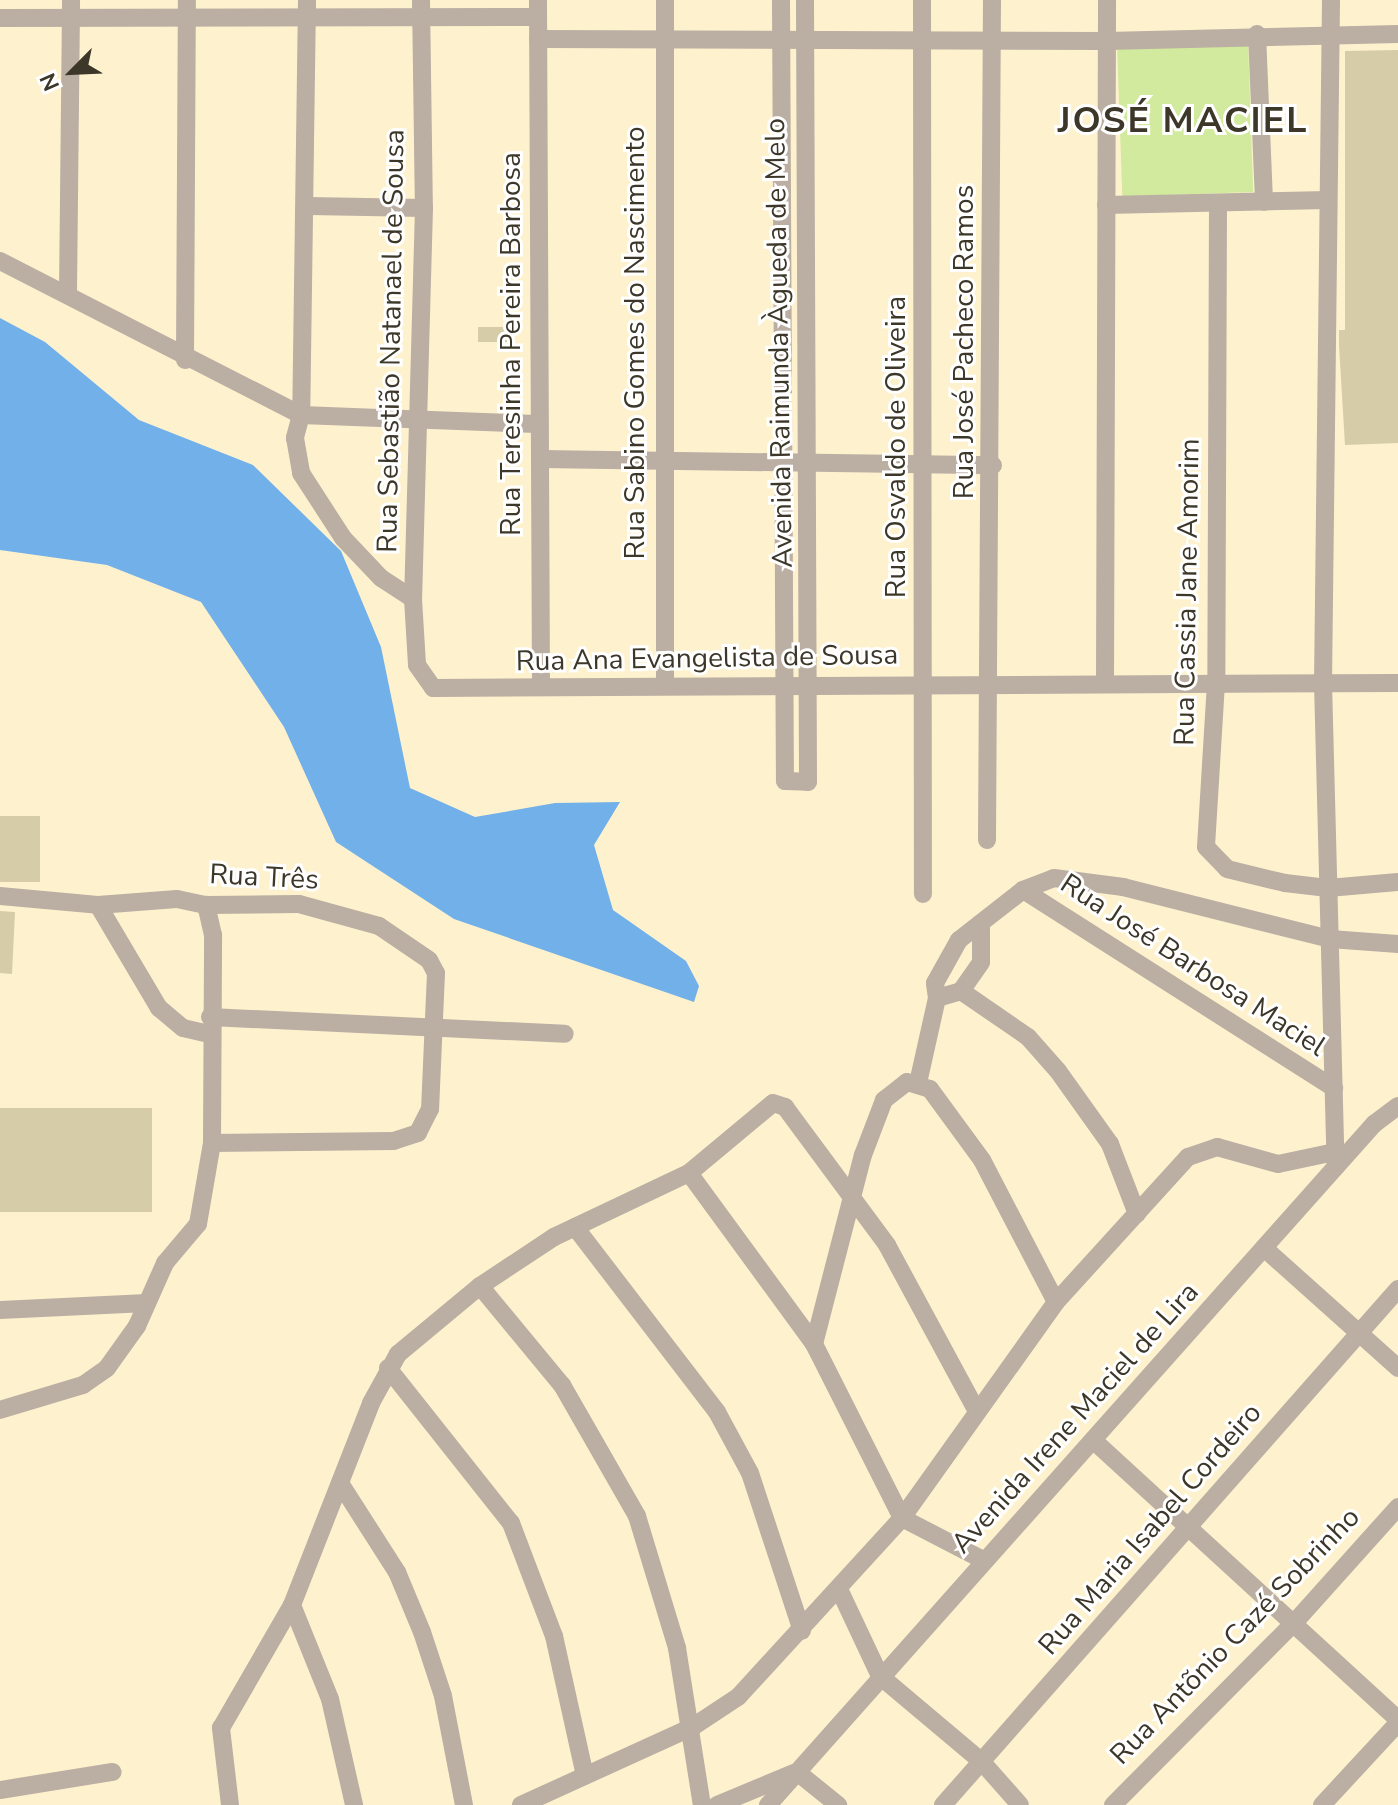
<!DOCTYPE html>
<meta charset="utf-8">
<style>
body{margin:0}
#map{position:relative;width:1398px;height:1805px;overflow:hidden;background:#fef2ce;font-family:"Nunito Sans",sans-serif}
div>[style]{position:absolute}
[style*='--x']{left:calc(var(--x)*1px);top:calc(var(--y)*1px);width:calc(var(--w)*1px);rotate:calc(var(--a)*1deg)}
.green>*{inset:0;background:#d2ea9d;transform-origin:0 0}
.water>*{inset:0;background:#71b0e9}
.building>*{inset:0;background:#d7cca8;transform-origin:0 0}
.street>*{height:18px;margin:-9px;padding:0 9px;transform-origin:9px;border-radius:9px;background:#bbaea3}
span{translate:-50% -50%;white-space:nowrap;text-align:center;line-height:1.15;-webkit-text-stroke:6px #fff;paint-order:stroke}
.street-label{font-size:28px;color:#3c3729}
.district-label{font-size:36px;color:#3c3729;font-weight:700;letter-spacing:2px}
.north{position:absolute;left:32px;top:32px;width:80px;height:80px;-webkit-text-stroke:6px #fff;paint-order:stroke;rotate:246deg;font-size:22px;font-weight:700;line-height:32px;text-align:center;color:#3c3729}
.north::after{content:'';display:block;margin:auto;width:28px;height:36px;background:#3c3729;clip-path:polygon(50% 0,100% 100%,50% 72%,0 100%)}
</style>
<div id="map">
<div class="green">
<div style="left:1248px;top:42px;width:150px;height:131px;rotate:88deg"></div>
</div>
<div class="water">
<div style="clip-path:polygon(0 318px,45px 342px,139px 420px,253px 465px,341px 551px,381px 647px,410px 788px,475px 817px,555px 803px,620px 802px,594px 845px,613px 910px,686px 961px,699px 986px,694px 1002px,454px 919px,336px 842px,284px 727px,201px 602px,107px 565px,0 550px)"></div>
</div>
<div class="building">
<div style="clip-path:polygon(1398px 50px,1398px 443px,1345px 445px,1339px 346px,1339px 330px,1345px 330px,1345px 51px)"></div>
<div style="left:508px;top:327px;width:15px;height:30px;rotate:90deg"></div>
<div style="left:0;top:816px;width:40px;height:66px"></div>
<div style="clip-path:polygon(0 911px,15px 912px,12px 974px,0 973px)"></div>
<div style="left:152px;top:1108px;width:104px;height:152px;rotate:90deg"></div>
</div>
<div class="street">
<div style="--x:307;--y:0;--w:415;--a:90.8"></div>
<div style="--x:301;--y:415;--w:236;--a:2.2"></div>
<div style="--x:421;--y:0;--w:208;--a:89.2"></div>
<div style="--x:424;--y:208;--w:391;--a:91.6"></div>
<div style="--x:413;--y:599;--w:66;--a:86.5"></div>
<div style="--x:417;--y:665;--w:28;--a:55"></div>
<div style="--x:433;--y:688;--w:965;--a:-0.3"></div>
<div style="--x:538;--y:0;--w:687;--a:89.75"></div>
<div style="--x:665;--y:0;--w:686;--a:90"></div>
<div style="--x:781;--y:0;--w:781;--a:89.71"></div>
<div style="--x:785;--y:781;--w:23;--a:2"></div>
<div style="--x:808;--y:782;--w:782;--a:-90.22"></div>
<div style="--x:922;--y:0;--w:894;--a:89.94"></div>
<div style="--x:1331;--y:0;--w:683;--a:90.67"></div>
<div style="--x:1323;--y:683;--w:484;--a:88.5"></div>
<div style="--x:0;--y:18;--w:538;--a:-0.11"></div>
<div style="--x:1257;--y:34;--w:168;--a:87.6"></div>
<div style="--x:538;--y:39;--w:569;--a:0.2"></div>
<div style="--x:1107;--y:41;--w:291;--a:-1.4"></div>
<div style="--x:1218;--y:203;--w:480;--a:90.2"></div>
<div style="--x:1216;--y:683;--w:164;--a:93.5"></div>
<div style="--x:1206;--y:847;--w:30;--a:46"></div>
<div style="--x:1227;--y:869;--w:60;--a:13.6"></div>
<div style="--x:1285;--y:883;--w:43;--a:6.6"></div>
<div style="--x:1328;--y:888;--w:70;--a:-4.9"></div>
<div style="--x:1106;--y:205;--w:221;--a:-1.3"></div>
<div style="--x:308;--y:206;--w:116;--a:1"></div>
<div style="--x:0;--y:261;--w:338;--a:27.1"></div>
<div style="--x:301;--y:415;--w:24;--a:105"></div>
<div style="--x:295;--y:438;--w:36;--a:80"></div>
<div style="--x:301;--y:473;--w:77;--a:57.1"></div>
<div style="--x:343;--y:538;--w:55;--a:46.5"></div>
<div style="--x:381;--y:578;--w:38;--a:33"></div>
<div style="--x:68;--y:293;--w:293;--a:-89.4"></div>
<div style="--x:185;--y:360;--w:360;--a:-89.7"></div>
<div style="--x:540;--y:459;--w:453;--a:0.8"></div>
<div style="--x:1105;--y:683;--w:683;--a:-89.83"></div>
<div style="--x:987;--y:840;--w:840;--a:-89.66"></div>
<div style="--x:1023;--y:890;--w:369;--a:32.5"></div>
<div style="--x:0;--y:896;--w:98;--a:5.2"></div>
<div style="--x:98;--y:905;--w:79;--a:-4.3"></div>
<div style="--x:177;--y:899;--w:30;--a:12"></div>
<div style="--x:206;--y:905;--w:93;--a:-0.6"></div>
<div style="--x:299;--y:904;--w:83;--a:15.4"></div>
<div style="--x:379;--y:926;--w:60;--a:34.2"></div>
<div style="--x:429;--y:960;--w:15;--a:62"></div>
<div style="--x:436;--y:973;--w:136;--a:92.5"></div>
<div style="--x:430;--y:1109;--w:27;--a:117"></div>
<div style="--x:418;--y:1133;--w:25;--a:162"></div>
<div style="--x:394;--y:1141;--w:182;--a:179.4"></div>
<div style="--x:98;--y:905;--w:120;--a:59.4"></div>
<div style="--x:159;--y:1008;--w:31;--a:40"></div>
<div style="--x:183;--y:1028;--w:28;--a:13"></div>
<div style="--x:961;--y:991;--w:35;--a:-55"></div>
<div style="--x:981;--y:962;--w:39;--a:-90"></div>
<div style="--x:937;--y:998;--w:15;--a:-98"></div>
<div style="--x:935;--y:983;--w:49;--a:-60.8"></div>
<div style="--x:959;--y:940;--w:81;--a:-38"></div>
<div style="--x:1023;--y:890;--w:33;--a:-21"></div>
<div style="--x:1054;--y:878;--w:70;--a:7.4"></div>
<div style="--x:1123;--y:887;--w:213;--a:14.1"></div>
<div style="--x:1330;--y:939;--w:68;--a:4.2"></div>
<div style="--x:210;--y:1017;--w:355;--a:2.7"></div>
<div style="--x:918;--y:1083;--w:87;--a:-77.4"></div>
<div style="--x:937;--y:998;--w:25;--a:-16"></div>
<div style="--x:961;--y:991;--w:81;--a:34.5"></div>
<div style="--x:1028;--y:1037;--w:45;--a:48.6"></div>
<div style="--x:1058;--y:1071;--w:90;--a:54.5"></div>
<div style="--x:1110;--y:1144;--w:75;--a:68.9"></div>
<div style="--x:689;--y:1173;--w:212;--a:53.8"></div>
<div style="--x:814;--y:1344;--w:195;--a:63.2"></div>
<div style="--x:902;--y:1518;--w:93;--a:27.4"></div>
<div style="--x:575;--y:1227;--w:233;--a:52.5"></div>
<div style="--x:717;--y:1412;--w:69;--a:61.6"></div>
<div style="--x:750;--y:1473;--w:166;--a:71.8"></div>
<div style="--x:1264;--y:1248;--w:180;--a:41.8"></div>
<div style="--x:480;--y:1286;--w:129;--a:50.4"></div>
<div style="--x:562;--y:1385;--w:151;--a:60.2"></div>
<div style="--x:637;--y:1516;--w:138;--a:73.1"></div>
<div style="--x:677;--y:1648;--w:159;--a:81"></div>
<div style="--x:0;--y:1310;--w:147;--a:-2.7"></div>
<div style="--x:814;--y:1344;--w:195;--a:-75.5"></div>
<div style="--x:863;--y:1155;--w:59;--a:-69.1"></div>
<div style="--x:884;--y:1100;--w:29;--a:-38"></div>
<div style="--x:907;--y:1082;--w:24;--a:17"></div>
<div style="--x:930;--y:1089;--w:88;--a:53.8"></div>
<div style="--x:982;--y:1160;--w:160;--a:62.5"></div>
<div style="--x:388;--y:1368;--w:198;--a:51.6"></div>
<div style="--x:511;--y:1523;--w:121;--a:69.2"></div>
<div style="--x:554;--y:1636;--w:143;--a:77.5"></div>
<div style="--x:0;--y:1410;--w:87;--a:-16.8"></div>
<div style="--x:83;--y:1385;--w:29;--a:-35"></div>
<div style="--x:107;--y:1368;--w:52;--a:-54.5"></div>
<div style="--x:137;--y:1326;--w:69;--a:-66"></div>
<div style="--x:165;--y:1263;--w:51;--a:-49.8"></div>
<div style="--x:198;--y:1224;--w:82;--a:-80.2"></div>
<div style="--x:212;--y:1143;--w:208;--a:-89.7"></div>
<div style="--x:213;--y:935;--w:31;--a:-103"></div>
<div style="--x:1093;--y:1440;--w:413;--a:42.5"></div>
<div style="--x:340;--y:1483;--w:106;--a:57.4"></div>
<div style="--x:397;--y:1572;--w:65;--a:67.4"></div>
<div style="--x:422;--y:1632;--w:67;--a:71.8"></div>
<div style="--x:443;--y:1696;--w:111;--a:79.1"></div>
<div style="--x:839;--y:1589;--w:96;--a:64.8"></div>
<div style="--x:880;--y:1676;--w:133;--a:40.1"></div>
<div style="--x:982;--y:1762;--w:57;--a:48.5"></div>
<div style="--x:292;--y:1605;--w:101;--a:68"></div>
<div style="--x:330;--y:1699;--w:109;--a:77.2"></div>
<div style="--x:797;--y:1772;--w:53;--a:38.8"></div>
<div style="--x:0;--y:1790;--w:114;--a:-9.1"></div>
<div style="--x:230;--y:1805;--w:78;--a:-96.7"></div>
<div style="--x:221;--y:1728;--w:142;--a:-60"></div>
<div style="--x:292;--y:1605;--w:217;--a:-68.6"></div>
<div style="--x:371;--y:1403;--w:56;--a:-61.1"></div>
<div style="--x:398;--y:1354;--w:107;--a:-39.7"></div>
<div style="--x:480;--y:1286;--w:89;--a:-33.5"></div>
<div style="--x:554;--y:1237;--w:149;--a:-25.4"></div>
<div style="--x:689;--y:1173;--w:109;--a:-39.8"></div>
<div style="--x:773;--y:1103;--w:13;--a:18"></div>
<div style="--x:785;--y:1107;--w:172;--a:53.5"></div>
<div style="--x:887;--y:1245;--w:185;--a:61.6"></div>
<div style="--x:521;--y:1805;--w:190;--a:-24.5"></div>
<div style="--x:694;--y:1726;--w:53;--a:-33.4"></div>
<div style="--x:738;--y:1697;--w:243;--a:-47.5"></div>
<div style="--x:902;--y:1518;--w:265;--a:-54.5"></div>
<div style="--x:1056;--y:1302;--w:196;--a:-47.7"></div>
<div style="--x:1188;--y:1157;--w:31;--a:-19"></div>
<div style="--x:1217;--y:1147;--w:63;--a:15.6"></div>
<div style="--x:1278;--y:1164;--w:58;--a:-11.9"></div>
<div style="--x:717;--y:1805;--w:83;--a:-22.6"></div>
<div style="--x:768;--y:1805;--w:912;--a:-48.34"></div>
<div style="--x:1374;--y:1124;--w:30;--a:-37"></div>
<div style="--x:943;--y:1805;--w:688;--a:-48.59"></div>
<div style="--x:1113;--y:1805;--w:257;--a:-45.2"></div>
<div style="--x:1294;--y:1623;--w:156;--a:-48.1"></div>
<div style="--x:1322;--y:1805;--w:112;--a:-47.2"></div>
</div>
<div class="street-label">
<span style="left:391px;top:341px;rotate:-89deg">Rua Sebastião Natanael de Sousa</span>
<span style="left:964px;top:342px;rotate:-90deg">Rua José Pacheco Ramos</span>
<span style="left:635px;top:343px;rotate:-90deg">Rua Sabino Gomes do Nascimento</span>
<span style="left:779px;top:343px;rotate:-91deg">Avenida Raimunda Àgueda de Melo</span>
<span style="left:511px;top:344px;rotate:-90deg">Rua Teresinha Pereira Barbosa</span>
<span style="left:896px;top:447px;rotate:-90deg">Rua Osvaldo de Oliveira</span>
<span style="left:1187px;top:592px;rotate:-89deg">Rua Cassia Jane Amorim</span>
<span style="left:707px;top:658px;rotate:-1deg">Rua Ana Evangelista de Sousa</span>
<span style="left:264px;top:877px;rotate:3deg">Rua Três</span>
<span style="left:1193px;top:965px;rotate:33deg">Rua José Barbosa Maciel</span>
<span style="left:1075px;top:1418px;rotate:-48deg">Avenida Irene Maciel de Lira</span>
<span style="left:1150px;top:1529px;rotate:-49deg">Rua Maria Isabel Cordeiro</span>
<span style="left:1235px;top:1636px;rotate:-46deg">Rua Antõnio Cazé Sobrinho</span>
</div>
<div class="district-label">
<span style="left:1183px;top:121px">JOSÉ MACIEL</span>
</div>
<div class="north">N</div>
</div>
